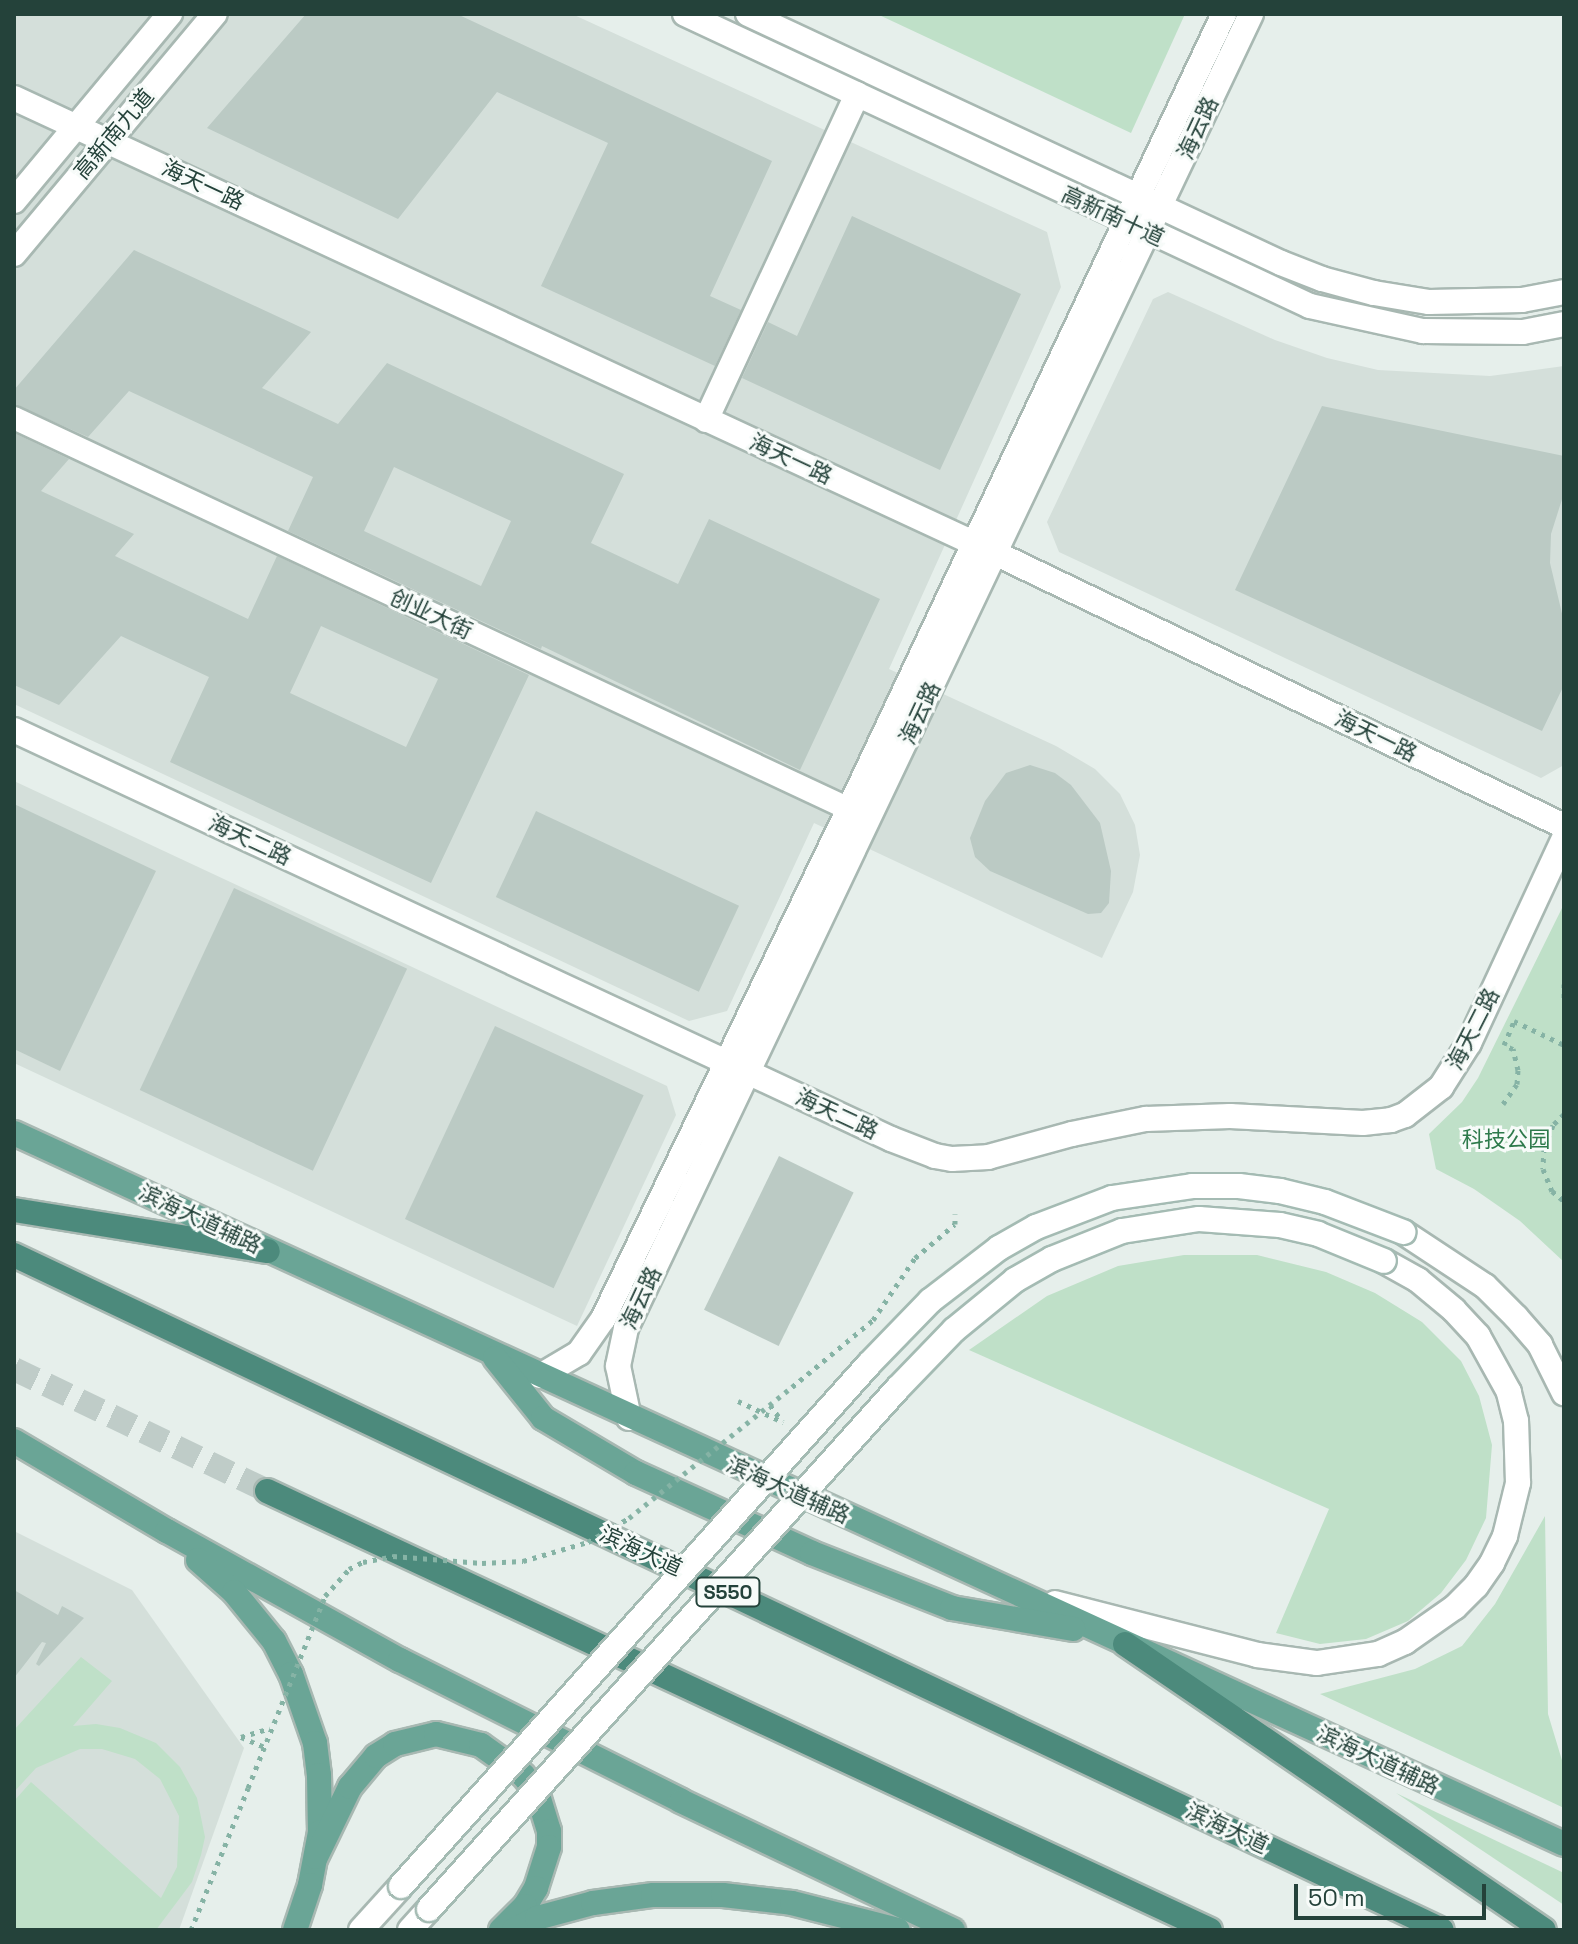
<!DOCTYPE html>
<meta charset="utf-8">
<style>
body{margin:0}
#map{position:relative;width:1578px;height:1944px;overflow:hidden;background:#e6efeb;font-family:"Space Grotesk","Noto Sans SC",sans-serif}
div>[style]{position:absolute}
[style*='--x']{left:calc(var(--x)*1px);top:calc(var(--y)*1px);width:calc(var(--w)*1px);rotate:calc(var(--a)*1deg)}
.built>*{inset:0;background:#d4dfda}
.green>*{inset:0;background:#bfe0c8}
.building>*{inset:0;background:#bbcac4;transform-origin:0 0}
.trunk-tunnel>*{height:24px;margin-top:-12px;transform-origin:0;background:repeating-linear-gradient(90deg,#bfccc8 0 24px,transparent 0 36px)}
.path>*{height:5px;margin-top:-2.5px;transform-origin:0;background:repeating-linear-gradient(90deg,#86b3a5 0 4px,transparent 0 10px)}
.roads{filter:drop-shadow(2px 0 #a8b8b2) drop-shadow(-2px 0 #a8b8b2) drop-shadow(0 2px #a8b8b2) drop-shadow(0 -2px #a8b8b2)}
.pedestrian>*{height:22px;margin:-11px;padding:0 11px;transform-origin:11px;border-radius:11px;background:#fff}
.minor>*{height:24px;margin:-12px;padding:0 12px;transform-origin:12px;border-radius:12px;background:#fff}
.tertiary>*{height:24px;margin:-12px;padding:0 12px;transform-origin:12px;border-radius:12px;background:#fff}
.secondary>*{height:24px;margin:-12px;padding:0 12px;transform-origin:12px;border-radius:12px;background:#fff}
.primary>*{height:24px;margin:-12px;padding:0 12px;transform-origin:12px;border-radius:12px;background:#6aa596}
.trunk>*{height:24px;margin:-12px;padding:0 12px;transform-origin:12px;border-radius:12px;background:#4c8a7c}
.path-bridge>*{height:5px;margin-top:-2.5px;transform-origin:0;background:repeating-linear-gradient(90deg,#86b3a5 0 4px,transparent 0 10px)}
.bridges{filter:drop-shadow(2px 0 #a4bbb3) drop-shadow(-2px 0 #a4bbb3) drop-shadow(0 2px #a4bbb3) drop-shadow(0 -2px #a4bbb3)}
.secondary-bridge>*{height:24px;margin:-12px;padding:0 12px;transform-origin:12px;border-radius:12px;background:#fff}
span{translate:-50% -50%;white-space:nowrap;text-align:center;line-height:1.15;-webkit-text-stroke:6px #f7fbf9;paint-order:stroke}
.shield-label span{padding:2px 6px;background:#f7fbf9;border:2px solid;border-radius:6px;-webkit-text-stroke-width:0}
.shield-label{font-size:20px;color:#24423a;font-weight:700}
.street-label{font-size:22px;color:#24423a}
.park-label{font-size:22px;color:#2d7a4b}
.frame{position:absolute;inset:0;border:16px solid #24423a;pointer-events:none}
.scale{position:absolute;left:1294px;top:1884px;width:192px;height:36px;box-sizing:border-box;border:4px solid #24423a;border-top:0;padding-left:10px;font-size:24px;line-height:28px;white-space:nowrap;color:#24423a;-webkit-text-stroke:6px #f7fbf9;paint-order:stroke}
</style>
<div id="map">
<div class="built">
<div style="clip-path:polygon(14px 14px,572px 14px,1047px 232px,1061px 287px,889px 669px,1056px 746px,1095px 769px,1120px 794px,1135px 825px,1140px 855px,1133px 892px,1102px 958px,814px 823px,727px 1011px,689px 1021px,14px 704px)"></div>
<div style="clip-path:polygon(1168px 292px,1275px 340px,1327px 358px,1378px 370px,1490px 376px,1564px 366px,1564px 765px,1541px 778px,1059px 552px,1047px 522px,1153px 299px)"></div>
<div style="clip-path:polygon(14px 781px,667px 1086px,676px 1115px,577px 1326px,14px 1063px)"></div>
<div style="clip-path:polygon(14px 1531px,132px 1590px,244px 1748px,179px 1930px,14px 1930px)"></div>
</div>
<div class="green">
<div style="clip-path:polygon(877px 14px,1185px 14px,1131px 133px)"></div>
<div style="clip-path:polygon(1564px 904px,1564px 1262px,1520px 1221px,1474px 1189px,1436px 1169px,1429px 1134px,1462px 1102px,1478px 1078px)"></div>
<div style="clip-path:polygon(1184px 1255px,1257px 1255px,1326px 1272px,1375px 1293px,1422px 1322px,1461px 1361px,1479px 1396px,1492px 1445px,1486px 1518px,1466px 1560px,1441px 1593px,1408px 1621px,1366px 1639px,1320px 1644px,1276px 1633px,1329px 1509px,969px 1350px,1047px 1296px,1118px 1266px)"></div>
<div style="clip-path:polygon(1545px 1516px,1548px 1714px,1564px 1767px,1564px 1808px,1320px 1694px,1415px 1669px,1462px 1646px,1495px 1604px)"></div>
<div style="clip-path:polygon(81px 1657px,112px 1681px,73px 1726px,96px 1724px,120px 1728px,156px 1743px,180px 1767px,197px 1798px,205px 1837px,201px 1855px,192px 1882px,156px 1930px,14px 1930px,14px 1801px,31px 1782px,161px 1898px,177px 1867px,179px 1816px,160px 1779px,135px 1759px,102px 1749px,80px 1749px,36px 1768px,14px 1792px,14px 1730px)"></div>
<div style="clip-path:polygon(1396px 1793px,1564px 1873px,1564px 1905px)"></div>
</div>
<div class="building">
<div style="clip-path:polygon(306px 14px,457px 14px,772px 161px,710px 296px,741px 310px,715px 366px,541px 286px,608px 143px,497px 92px,398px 219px,207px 128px)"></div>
<div style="clip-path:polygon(852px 216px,1021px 294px,940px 470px,742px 378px,768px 322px,797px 336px)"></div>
<div style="clip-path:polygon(evenodd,134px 250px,311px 332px,262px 388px,338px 424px,387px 363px,624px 474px,591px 543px,678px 584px,709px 519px,880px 599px,800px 770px,542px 646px,541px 649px,288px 531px,313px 477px,129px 391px,88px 437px,14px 404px,14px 390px,134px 250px,394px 467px,511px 521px,481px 586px,364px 531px,394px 467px)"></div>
<div style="clip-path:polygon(1322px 406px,1564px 456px,1564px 493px,1551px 534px,1550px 563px,1564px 622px,1564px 685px,1542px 731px,1235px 590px)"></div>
<div style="clip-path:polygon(evenodd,14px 433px,69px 459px,41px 491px,134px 534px,115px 556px,248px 619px,277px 556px,529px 675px,431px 883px,170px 762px,209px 677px,121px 636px,59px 705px,14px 685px,14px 433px,321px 626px,438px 679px,406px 747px,290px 693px,321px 626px)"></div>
<div style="clip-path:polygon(1030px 765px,1055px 773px,1071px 785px,1100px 823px,1111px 871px,1109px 903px,1101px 913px,1088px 914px,990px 871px,975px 857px,970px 838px,985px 801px,1006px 773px)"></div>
<div style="clip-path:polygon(14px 804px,156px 871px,60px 1071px,14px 1049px)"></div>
<div style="left:536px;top:811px;width:224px;height:95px;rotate:25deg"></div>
<div style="left:234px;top:888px;width:191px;height:223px;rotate:25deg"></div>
<div style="left:495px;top:1026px;width:164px;height:213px;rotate:25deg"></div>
<div style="left:779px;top:1156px;width:83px;height:171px;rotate:26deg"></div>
<div style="clip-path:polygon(14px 1590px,58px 1615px,62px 1606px,84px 1618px,39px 1666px,36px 1664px,46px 1643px,42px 1642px,14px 1678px)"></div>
</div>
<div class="trunk-tunnel">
<div style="--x:14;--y:1369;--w:281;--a:25.7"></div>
</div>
<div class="path">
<div style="--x:1564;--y:984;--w:15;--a:90"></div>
<div style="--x:1514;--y:1021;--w:55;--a:25.6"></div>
<div style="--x:1503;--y:1104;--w:24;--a:-55"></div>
<div style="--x:1517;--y:1084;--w:14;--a:-86"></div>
<div style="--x:1518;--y:1070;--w:22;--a:-103"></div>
<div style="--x:1513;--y:1049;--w:10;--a:-156"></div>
<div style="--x:1504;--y:1045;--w:26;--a:-67"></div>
<div style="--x:1564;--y:1114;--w:16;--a:135"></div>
<div style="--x:1553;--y:1125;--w:25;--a:111"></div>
<div style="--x:1544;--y:1148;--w:21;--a:93"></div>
<div style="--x:1543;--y:1169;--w:24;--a:68"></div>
<div style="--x:1552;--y:1191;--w:16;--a:40"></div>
<div style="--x:792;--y:1387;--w:105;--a:-39.6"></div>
<div style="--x:873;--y:1320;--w:75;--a:-55.9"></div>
<div style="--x:915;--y:1258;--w:52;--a:-40.4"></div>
<div style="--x:955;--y:1224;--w:10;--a:-90"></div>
<div style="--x:738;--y:1401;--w:50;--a:25"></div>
<div style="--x:770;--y:1405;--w:20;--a:53"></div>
<div style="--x:241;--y:1737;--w:30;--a:-17"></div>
<div style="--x:241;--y:1737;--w:25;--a:23"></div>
<div style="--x:191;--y:1930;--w:153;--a:-68.1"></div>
</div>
<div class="roads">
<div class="pedestrian">
<div style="--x:14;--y:418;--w:922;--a:25.09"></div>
</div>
<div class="minor">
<div style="--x:706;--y:420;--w:359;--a:-65.1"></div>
</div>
<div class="tertiary">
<div style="--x:14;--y:98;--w:1081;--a:24.88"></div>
<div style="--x:995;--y:553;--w:631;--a:25.63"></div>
<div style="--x:14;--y:201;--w:244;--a:-50.2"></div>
<div style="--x:14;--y:254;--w:313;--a:-50.1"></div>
<div style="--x:14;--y:730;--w:968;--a:25"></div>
<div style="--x:891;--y:1139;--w:47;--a:21.1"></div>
<div style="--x:935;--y:1156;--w:17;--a:10"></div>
<div style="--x:952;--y:1159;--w:36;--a:-3"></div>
<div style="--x:988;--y:1157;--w:87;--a:-15.3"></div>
<div style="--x:1072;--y:1134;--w:76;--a:-11.5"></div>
<div style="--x:1146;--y:1119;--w:84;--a:-2"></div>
<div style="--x:1230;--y:1116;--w:133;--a:3"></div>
<div style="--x:1363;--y:1123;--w:28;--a:-6"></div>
<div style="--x:1391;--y:1120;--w:15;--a:-20"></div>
<div style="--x:1405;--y:1115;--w:46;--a:-37.9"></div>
<div style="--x:1441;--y:1087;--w:52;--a:-57.5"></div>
<div style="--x:1469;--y:1043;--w:226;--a:-65.1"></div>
<div style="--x:540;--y:1376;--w:45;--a:-30.5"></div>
<div style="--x:579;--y:1353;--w:42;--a:-54.8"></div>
<div style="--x:603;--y:1319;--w:566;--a:-64.25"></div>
<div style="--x:849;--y:809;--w:879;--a:-64.75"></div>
<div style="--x:629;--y:1418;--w:53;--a:-101.9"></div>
<div style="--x:618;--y:1366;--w:39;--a:-78"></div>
<div style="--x:626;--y:1328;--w:1455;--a:-64.56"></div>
</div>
<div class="secondary">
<div style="--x:685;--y:14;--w:690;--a:25.04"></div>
<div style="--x:1310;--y:306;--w:116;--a:12.5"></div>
<div style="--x:1423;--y:331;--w:100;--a:0.6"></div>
<div style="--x:1523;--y:332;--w:42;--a:-11"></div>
<div style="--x:748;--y:14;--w:588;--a:25.04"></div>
<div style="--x:1281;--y:263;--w:44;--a:21.3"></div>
<div style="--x:1322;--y:279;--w:54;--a:15.1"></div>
<div style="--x:1374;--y:293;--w:56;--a:9.3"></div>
<div style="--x:1429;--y:302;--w:93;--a:-1.2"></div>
<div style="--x:1522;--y:300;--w:43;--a:-10.8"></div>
<div style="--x:1403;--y:1232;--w:98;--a:33.4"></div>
<div style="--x:1485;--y:1286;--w:44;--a:45"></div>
<div style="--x:1516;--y:1317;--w:37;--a:49"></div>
<div style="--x:1540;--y:1345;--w:54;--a:63.4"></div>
<div style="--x:1055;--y:1603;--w:209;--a:14.4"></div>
<div style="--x:1257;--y:1655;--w:61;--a:7.6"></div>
<div style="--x:1317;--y:1663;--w:62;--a:-8.4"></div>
<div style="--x:1378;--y:1654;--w:30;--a:-24"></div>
<div style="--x:1405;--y:1642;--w:61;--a:-35"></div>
<div style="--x:1455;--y:1607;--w:30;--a:-45"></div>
<div style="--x:1476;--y:1586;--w:28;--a:-55"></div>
<div style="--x:1492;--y:1563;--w:30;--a:-64"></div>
<div style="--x:1505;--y:1536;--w:55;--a:-76.2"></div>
<div style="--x:1518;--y:1483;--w:62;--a:-91.8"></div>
<div style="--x:1516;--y:1421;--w:30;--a:-104"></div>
<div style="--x:1509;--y:1392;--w:64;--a:-119"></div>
<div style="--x:1478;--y:1336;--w:35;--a:-133"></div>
<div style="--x:1454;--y:1310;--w:47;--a:-140.2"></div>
<div style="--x:1418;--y:1280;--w:39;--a:-151"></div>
<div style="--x:361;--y:1930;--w:59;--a:-47.7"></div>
<div style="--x:410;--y:1930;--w:28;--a:-48"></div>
</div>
<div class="primary">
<div style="--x:14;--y:1133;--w:1705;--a:24.64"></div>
<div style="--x:495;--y:1358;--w:77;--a:51.3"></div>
<div style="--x:543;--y:1418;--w:108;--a:30.6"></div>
<div style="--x:636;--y:1473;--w:193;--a:24.4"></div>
<div style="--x:812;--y:1553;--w:150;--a:21.4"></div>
<div style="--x:952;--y:1608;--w:123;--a:9.8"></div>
<div style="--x:14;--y:1441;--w:178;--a:30.5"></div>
<div style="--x:167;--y:1531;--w:266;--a:29"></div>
<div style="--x:400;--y:1660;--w:314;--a:26.6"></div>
<div style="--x:681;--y:1801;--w:301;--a:25.4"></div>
<div style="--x:198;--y:1560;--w:48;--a:41.6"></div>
<div style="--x:234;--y:1592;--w:63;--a:50.8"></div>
<div style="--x:274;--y:1641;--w:37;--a:63"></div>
<div style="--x:291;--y:1674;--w:73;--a:70.8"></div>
<div style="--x:315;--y:1743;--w:32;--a:83"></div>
<div style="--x:319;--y:1775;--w:57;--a:89"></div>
<div style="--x:320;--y:1832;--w:54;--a:100.7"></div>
<div style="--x:310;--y:1885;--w:47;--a:108.4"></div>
<div style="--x:316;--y:1857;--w:78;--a:-64.1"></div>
<div style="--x:350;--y:1787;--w:40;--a:-50"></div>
<div style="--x:376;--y:1756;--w:22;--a:-32"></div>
<div style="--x:395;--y:1744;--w:42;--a:-13.7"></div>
<div style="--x:436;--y:1734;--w:46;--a:13.7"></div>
<div style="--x:481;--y:1745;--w:52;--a:35.5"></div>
<div style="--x:523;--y:1775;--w:22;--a:51"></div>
<div style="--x:537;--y:1792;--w:41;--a:72.9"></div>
<div style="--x:549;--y:1831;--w:16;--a:90"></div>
<div style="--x:549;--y:1847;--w:43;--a:107.6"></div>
<div style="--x:536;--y:1888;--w:21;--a:121"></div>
<div style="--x:525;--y:1906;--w:34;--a:135"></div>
<div style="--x:514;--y:1930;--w:26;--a:-28"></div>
<div style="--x:537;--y:1918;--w:58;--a:-15"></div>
<div style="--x:593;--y:1903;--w:61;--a:-7.6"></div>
<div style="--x:653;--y:1895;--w:70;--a:0"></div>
<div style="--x:723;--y:1895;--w:69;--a:6.6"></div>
<div style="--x:792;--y:1903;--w:109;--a:14.3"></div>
</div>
<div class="trunk">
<div style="--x:14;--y:1210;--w:257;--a:9.2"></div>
<div style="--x:14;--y:1255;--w:1579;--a:25.3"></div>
<div style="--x:267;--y:1491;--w:1040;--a:24.96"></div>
<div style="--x:1125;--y:1644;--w:507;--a:34.32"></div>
</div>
</div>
<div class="path-bridge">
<div style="--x:248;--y:1788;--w:207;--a:-68.1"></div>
<div style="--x:325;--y:1596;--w:36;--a:-48"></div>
<div style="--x:349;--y:1569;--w:16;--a:-27"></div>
<div style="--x:363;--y:1562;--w:31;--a:-11"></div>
<div style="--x:393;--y:1556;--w:89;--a:4.5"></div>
<div style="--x:482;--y:1563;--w:41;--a:-2.8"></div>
<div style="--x:523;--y:1561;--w:68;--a:-16.3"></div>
<div style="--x:588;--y:1542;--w:48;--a:-30.3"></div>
<div style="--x:629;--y:1518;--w:209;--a:-38.8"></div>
</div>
<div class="bridges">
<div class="secondary-bridge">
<div style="--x:401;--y:1886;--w:701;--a:-48.12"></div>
<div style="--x:869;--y:1364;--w:88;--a:-45.9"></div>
<div style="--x:930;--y:1301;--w:87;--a:-37.5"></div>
<div style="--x:999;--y:1248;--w:43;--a:-29.6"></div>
<div style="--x:1036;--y:1227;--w:81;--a:-20.9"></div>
<div style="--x:1112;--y:1198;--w:81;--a:-8.5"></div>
<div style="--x:1192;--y:1186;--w:47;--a:0"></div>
<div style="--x:1239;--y:1186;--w:41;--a:7"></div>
<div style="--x:1280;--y:1191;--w:46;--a:13.7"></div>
<div style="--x:1325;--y:1202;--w:84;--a:21"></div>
<div style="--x:429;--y:1909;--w:701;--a:-48.01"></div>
<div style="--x:898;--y:1388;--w:81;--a:-46"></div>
<div style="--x:954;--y:1330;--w:79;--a:-39.3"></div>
<div style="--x:1015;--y:1280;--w:43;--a:-29.6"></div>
<div style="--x:1052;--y:1259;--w:75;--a:-21.8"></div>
<div style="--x:1122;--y:1231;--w:78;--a:-8.9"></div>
<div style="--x:1199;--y:1219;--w:81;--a:4.2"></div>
<div style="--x:1280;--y:1225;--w:39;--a:13"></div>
<div style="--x:1318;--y:1234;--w:71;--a:22.2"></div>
</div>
</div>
<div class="shield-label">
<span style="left:728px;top:1592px">S550</span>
</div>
<div class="street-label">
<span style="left:1198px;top:128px;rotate:-65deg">海云路</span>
<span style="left:114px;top:134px;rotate:-50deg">高新南九道</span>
<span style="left:203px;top:185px;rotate:25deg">海天一路</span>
<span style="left:1113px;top:216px;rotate:25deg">高新南十道</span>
<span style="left:791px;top:459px;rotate:25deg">海天一路</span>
<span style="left:431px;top:614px;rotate:25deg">创业大街</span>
<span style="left:920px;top:713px;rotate:-65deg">海云路</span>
<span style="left:1376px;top:736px;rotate:26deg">海天一路</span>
<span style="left:250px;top:840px;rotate:25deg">海天二路</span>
<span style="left:1473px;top:1029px;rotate:-63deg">海天二路</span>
<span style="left:837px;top:1114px;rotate:25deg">海天二路</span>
<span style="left:200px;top:1219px;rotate:25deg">滨海大道辅路</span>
<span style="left:641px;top:1298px;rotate:-65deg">海云路</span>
<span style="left:788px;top:1490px;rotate:24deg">滨海大道辅路</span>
<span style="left:641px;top:1551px;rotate:25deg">滨海大道</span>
<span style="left:1378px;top:1760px;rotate:25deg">滨海大道辅路</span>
<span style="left:1227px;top:1828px;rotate:25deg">滨海大道</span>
</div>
<div class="park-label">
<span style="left:1506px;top:1140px">科技公园</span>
</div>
<div class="frame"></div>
<div class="scale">50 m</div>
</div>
